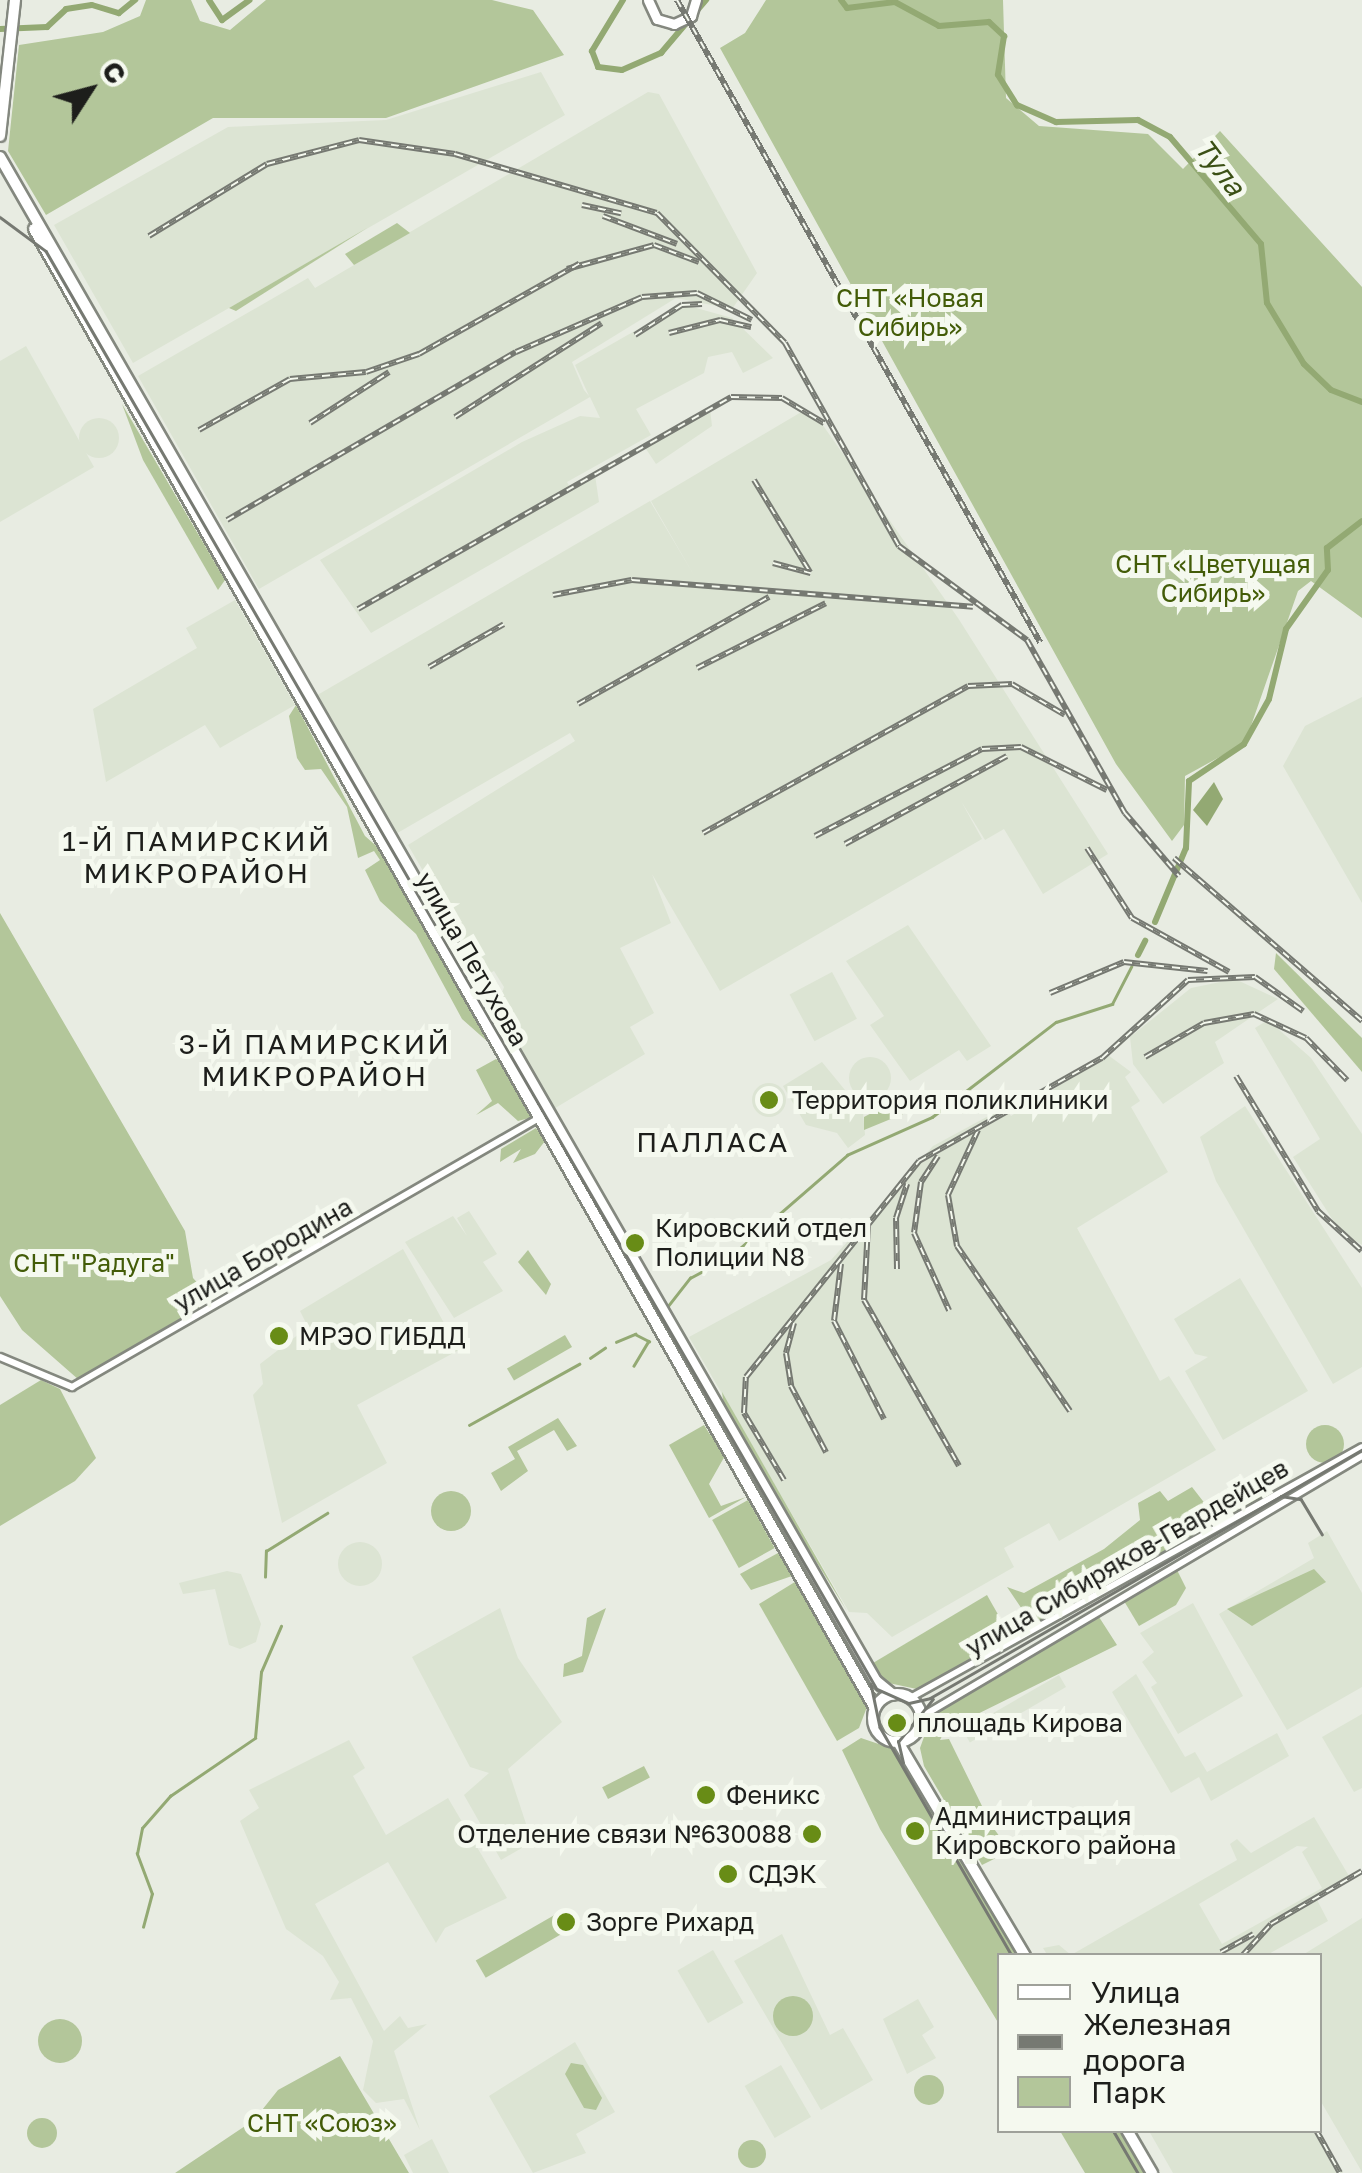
<!DOCTYPE html>
<meta charset="utf-8">
<style>
body{margin:0}
#map{position:relative;width:1362px;height:2173px;overflow:hidden;background:#e8ece2;font-family:"Golos Text",sans-serif}
div>[style]{position:absolute}
[style*='--x']{left:calc(var(--x)*1px);top:calc(var(--y)*1px);width:calc(var(--w)*1px);rotate:calc(var(--a)*1deg)}
.built>*{inset:0;background:#dce4d3;transform-origin:0 0}
.round{border-radius:50%}
.green>*{inset:0;background:#b3c69a;transform-origin:0 0}
.water>*{inset:0;background:#93a973}
.stream>*{height:2.5px;margin:-1.25px;padding:0 1.25px;transform-origin:1.25px;border-radius:1.25px;background:#93a973}
.river>*{height:6px;margin:-3px;padding:0 3px;transform-origin:3px;border-radius:3px;background:#93a973}
.roads{filter:drop-shadow(2px 0 #84887f) drop-shadow(-2px 0 #84887f) drop-shadow(0 2px #84887f) drop-shadow(0 -2px #84887f)}
.secondary>*{height:6px;margin:-3px;padding:0 3px;transform-origin:3px;border-radius:3px;background:#fff}
.primary>*{height:9px;margin:-4.5px;padding:0 4.5px;transform-origin:4.5px;border-radius:4.5px;background:#fff}
.trunk>*{height:10px;margin:-5px;padding:0 5px;transform-origin:5px;border-radius:5px;background:#fff}
.trunk>.ring{margin:-5px;padding:0;box-sizing:content-box;background:none;border:10px solid #fff;border-radius:50%}
.tram>*{height:2.5px;margin:-1.25px;padding:0 1.25px;transform-origin:1.25px;border-radius:1.25px;background:#767972}
.rail>*{height:6px;margin-top:-3px;transform-origin:0;background:repeating-linear-gradient(90deg,#f5f9ef 0 8px,#767972 0 16px);box-sizing:border-box;border-block:2px solid #767972}
.dots>*{width:28px;height:28px;translate:-50% -50%;box-sizing:border-box;border:5px solid #f5f9ef;border-radius:50%}
span{translate:-50% -50%;white-space:nowrap;text-align:center;line-height:1.15;-webkit-text-stroke:10px #f5f9ef;paint-order:stroke}
.park-label{font-size:25px;color:#435c08}
.street-label{font-size:25px;color:#1d1e1b}
.poi-label{font-size:25px;color:#1d1e1b}
.left{translate:0 -50%;text-align:left}
.right{translate:-100% -50%;text-align:right}
.water-label{font-size:28px;color:#3b5015;font-style:italic}
.neighbourhood-label{font-size:28px;color:#1d1e1b;letter-spacing:2.5px}
.legend{position:absolute;left:997px;top:1953px;width:325px;height:180px;box-sizing:border-box;background:#f5f9ef;border:2px solid #9fa19a;margin:0;padding:12px 18px;list-style:none;font-size:30px;color:#1d1e1b}
.legend li{display:flex;align-items:center;gap:20px;height:50px}
.legend b{width:50px;border:2px solid #9fa19a}
.north{position:absolute;left:40px;top:40px;width:100px;height:100px;-webkit-text-stroke:8px #f5f9ef;paint-order:stroke;rotate:54deg;font-size:28px;font-weight:700;line-height:40px;text-align:center;color:#1d1e1b}
.north::after{content:'';display:block;margin:auto;width:35px;height:45px;background:#1d1e1b;clip-path:polygon(50% 0,100% 100%,50% 72%,0 100%)}
</style>
<div id="map">
<div class="built">
<div style="clip-path:polygon(541px 72px,565px 115px,133px 363px,54px 225px,228px 127px,386px 120px)"></div>
<div style="clip-path:polygon(648px 92px,659px 94px,757px 273px,732px 309px,676px 298px,572px 362px,584px 390px,589px 396px,575px 365px,682px 304px,732px 318px,773px 358px,743px 373px,732px 352px,708px 357px,704px 373px,636px 409px,651px 435px,567px 482px,571px 489px,595px 475px,599px 502px,371px 633px,320px 560px,522px 442px,580px 416px,600px 418px,590px 397px,259px 589px,138px 376px,308px 278px,315px 288px)"></div>
<div style="clip-path:polygon(26px 346px,94px 467px,0 522px,0 361px)"></div>
<div style="clip-path:polygon(710px 409px,712px 426px,656px 464px,644px 446px)"></div>
<div style="clip-path:polygon(803px 411px,822px 424px,958px 618px,1108px 854px,1043px 894px,1004px 829px,985px 840px,961px 801px,982px 839px,720px 991px,652px 874px,671px 923px,620px 948px,654px 1013px,630px 1027px,645px 1054px,552px 1110px,496px 1010px,504px 987px,494px 971px,484px 976px,408px 845px,575px 741px,570px 733px,394px 835px,314px 697px,650px 501px,695px 577px,651px 501px)"></div>
<div class="round" style="left:79px;top:418px;width:40px;height:40px"></div>
<div style="clip-path:polygon(235px 600px,295px 705px,220px 748px,205px 725px,106px 782px,93px 709px,197px 648px,186px 628px)"></div>
<div style="clip-path:polygon(1362px 697px,1362px 903px,1283px 766px,1305px 726px)"></div>
<div style="clip-path:polygon(908px 925px,991px 1046px,967px 1061px,959px 1050px,910px 1081px,870px 1025px,884px 1016px,846px 961px)"></div>
<div style="left:832px;top:972px;width:53px;height:48px;rotate:62deg"></div>
<div style="clip-path:polygon(1235px 979px,1278px 999px,1215px 1042px,1224px 1063px,1163px 1104px,1133px 1064px,1130px 1037px,1191px 988px)"></div>
<div style="clip-path:polygon(1268px 1020px,1311px 1058px,1362px 1134px,1362px 1245px,1339px 1230px,1293px 1157px,1320px 1139px,1255px 1028px)"></div>
<div style="clip-path:polygon(1108px 1055px,1131px 1072px,1125px 1077px,1140px 1101px,1131px 1107px,1168px 1172px,1077px 1228px,1160px 1381px,1169px 1376px,1216px 1450px,1059px 1541px,1049px 1523px,1004px 1548px,1014px 1567px,892px 1637px,867px 1613px,849px 1612px,689px 1337px,831px 1260px,933px 1146px,1005px 1107px,1011px 1116px)"></div>
<div class="round" style="left:849px;top:1057px;width:42px;height:42px"></div>
<div style="clip-path:polygon(822px 1062px,863px 1112px,865px 1135px,848px 1148px,837px 1133px,806px 1125px,783px 1086px)"></div>
<div class="round" style="left:752px;top:1083px;width:34px;height:34px"></div>
<div style="clip-path:polygon(1245px 1106px,1362px 1288px,1362px 1367px,1333px 1384px,1216px 1181px,1200px 1137px)"></div>
<div style="clip-path:polygon(469px 1211px,497px 1254px,483px 1262px,503px 1291px,454px 1318px,405px 1242px,453px 1216px,467px 1236px,457px 1218px)"></div>
<div style="clip-path:polygon(403px 1249px,459px 1350px,357px 1405px,387px 1463px,282px 1523px,253px 1395px,263px 1384px,260px 1364px,308px 1327px,300px 1311px)"></div>
<div style="clip-path:polygon(1240px 1278px,1308px 1391px,1223px 1440px,1185px 1371px,1208px 1357px,1195px 1354px,1174px 1319px)"></div>
<div style="clip-path:polygon(1327px 1531px,1362px 1593px,1362px 1687px,1287px 1730px,1219px 1614px,1314px 1558px,1308px 1543px)"></div>
<div class="round" style="left:338px;top:1542px;width:44px;height:44px"></div>
<div style="clip-path:polygon(227px 1571px,241px 1574px,261px 1624px,256px 1642px,240px 1649px,229px 1645px,215px 1589px,183px 1594px,179px 1583px)"></div>
<div style="clip-path:polygon(1193px 1603px,1243px 1696px,1178px 1734px,1151px 1687px,1157px 1683px,1142px 1662px,1154px 1652px,1140px 1633px)"></div>
<div style="clip-path:polygon(500px 1608px,518px 1658px,562px 1722px,508px 1769px,532px 1842px,501px 1860px,464px 1795px,489px 1773px,470px 1767px,412px 1657px)"></div>
<div style="clip-path:polygon(1136px 1674px,1185px 1757px,1195px 1752px,1207px 1772px,1277px 1733px,1289px 1756px,1211px 1801px,1199px 1777px,1171px 1793px,1112px 1692px)"></div>
<div style="left:1059px;top:1675px;width:14px;height:111px;rotate:60deg"></div>
<div style="clip-path:polygon(1362px 1714px,1362px 1788px,1354px 1792px,1322px 1737px)"></div>
<div style="clip-path:polygon(349px 1740px,365px 1768px,353px 1776px,386px 1835px,448px 1798px,507px 1898px,445px 1928px,436px 1943px,388px 1862px,315px 1904px,384px 2031px,400px 2016px,408px 2028px,427px 2024px,394px 2051px,420px 2130px,404px 2099px,376px 2103px,363px 2090px,373px 2041px,351px 1998px,330px 2000px,339px 1982px,323px 1956px,286px 1929px,240px 1821px,259px 1808px,249px 1790px)"></div>
<div style="clip-path:polygon(evenodd,1314px 1817px,1349px 1876px,1315px 1896px,1328px 1921px,1267px 1955px,1048px 1956px,1043px 1948px,1059px 1945px,1071px 1955px,1237px 1860px,1230px 1844px,1237px 1839px,1251px 1853px,1314px 1817px,1297px 1846px,1308px 1847px,1302px 1852px,1322px 1888px,1222px 1944px,1199px 1904px,1297px 1846px)"></div>
<div style="clip-path:polygon(1362px 1918px,1362px 2172px,1320px 2100px,1320px 1956px,1301px 1956px)"></div>
<div style="clip-path:polygon(782px 1934px,830px 2035px,843px 2028px,873px 2080px,821px 2110px,734px 1961px)"></div>
<div style="left:713px;top:1950px;width:61px;height:41px;rotate:60deg"></div>
<div style="clip-path:polygon(918px 1999px,934px 2027px,922px 2035px,936px 2058px,907px 2074px,883px 2019px)"></div>
<div style="clip-path:polygon(575px 2042px,615px 2112px,576px 2134px,586px 2153px,533px 2173px,489px 2096px)"></div>
<div style="left:781px;top:2065px;width:60px;height:42px;rotate:60deg"></div>
<div style="clip-path:polygon(1149px 2131px,1319px 2131px,1343px 2173px,1173px 2173px)"></div>
<div style="clip-path:polygon(432px 2139px,449px 2173px,413px 2173px,404px 2155px)"></div>
</div>
<div class="green">
<div style="clip-path:polygon(146px 0,191px 0,200px 21px,230px 30px,266px 0,492px 0,533px 10px,564px 55px,386px 118px,213px 118px,46px 215px,8px 151px,19px 45px,103px 32px,140px 16px)"></div>
<div style="clip-path:polygon(766px 0,1003px 0,1006px 98px,1039px 126px,1148px 134px,1183px 169px,1220px 131px,1362px 287px,1362px 618px,1311px 581px,1298px 591px,1245px 743px,1185px 776px,1184px 825px,1172px 841px,1116px 764px,720px 48px,745px 33px)"></div>
<div style="clip-path:polygon(397px 223px,410px 233px,354px 265px,345px 254px)"></div>
<div style="clip-path:polygon(367px 228px,236px 311px,229px 308px)"></div>
<div style="clip-path:polygon(122px 404px,225px 580px,218px 590px,143px 460px)"></div>
<div style="clip-path:polygon(296px 705px,365px 836px,382px 851px,497px 1050px,462px 1019px,416px 934px,380px 901px,365px 870px,380px 860px,374px 851px,358px 858px,347px 807px,321px 769px,305px 770px,297px 758px,289px 716px)"></div>
<div style="clip-path:polygon(0 913px,185px 1231px,193px 1278px,215px 1302px,79px 1380px,22px 1330px,0 1296px)"></div>
<div style="clip-path:polygon(1276px 953px,1362px 1038px,1362px 1072px,1274px 969px)"></div>
<div style="clip-path:polygon(496px 1059px,503px 1064px,533px 1117px,518px 1121px,498px 1103px,476px 1115px,492px 1101px,476px 1070px)"></div>
<div style="clip-path:polygon(892px 1102px,903px 1114px,864px 1130px,864px 1117px)"></div>
<div style="clip-path:polygon(536px 1128px,545px 1141px,535px 1154px,513px 1163px,521px 1149px,500px 1162px,501px 1149px)"></div>
<div style="clip-path:polygon(528px 1250px,551px 1284px,546px 1295px,518px 1262px)"></div>
<div style="left:565px;top:1335px;width:14px;height:67px;rotate:60deg"></div>
<div style="clip-path:polygon(41px 1380px,60px 1389px,96px 1458px,75px 1481px,0 1526px,0 1405px)"></div>
<div style="clip-path:polygon(722px 1392px,847px 1611px,725px 1415px)"></div>
<div style="clip-path:polygon(558px 1418px,577px 1446px,567px 1451px,554px 1430px,517px 1451px,528px 1471px,501px 1491px,491px 1473px,515px 1459px,508px 1447px)"></div>
<div style="clip-path:polygon(709px 1422px,726px 1454px,709px 1484px,721px 1506px,746px 1497px,709px 1518px,669px 1445px,704px 1425px,711px 1436px)"></div>
<div class="round" style="left:1306px;top:1425px;width:38px;height:38px"></div>
<div style="clip-path:polygon(1257px 1477px,1268px 1487px,1261px 1498px,1034px 1627px,1007px 1587px,1024px 1593px,1104px 1549px,1140px 1520px,1138px 1503px,1160px 1491px,1168px 1501px,1192px 1487px,1206px 1505px)"></div>
<div class="round" style="left:431px;top:1491px;width:40px;height:40px"></div>
<div style="left:748px;top:1500px;width:55px;height:41px;rotate:61deg"></div>
<div style="clip-path:polygon(778px 1553px,792px 1576px,751px 1590px,740px 1574px)"></div>
<div style="clip-path:polygon(1314px 1569px,1326px 1582px,1252px 1626px,1227px 1609px)"></div>
<div style="clip-path:polygon(1177px 1570px,1186px 1588px,1176px 1605px,1139px 1626px,1124px 1601px)"></div>
<div style="clip-path:polygon(803px 1577px,870px 1699px,859px 1728px,837px 1741px,759px 1604px)"></div>
<div style="clip-path:polygon(987px 1595px,1013px 1641px,926px 1691px,884px 1682px,873px 1663px)"></div>
<div style="clip-path:polygon(606px 1608px,583px 1672px,563px 1677px,564px 1664px,582px 1656px,587px 1618px)"></div>
<div style="clip-path:polygon(1099px 1617px,1117px 1645px,945px 1730px,940px 1740px,949px 1739px,983px 1808px,979px 1829px,992px 1826px,1010px 1851px,982px 1865px,924px 1766px,920px 1748px,933px 1712px)"></div>
<div style="clip-path:polygon(861px 1738px,905px 1753px,1022px 1955px,999px 1956px,999px 2024px,880px 1829px,842px 1750px)"></div>
<div style="left:644px;top:1766px;width:13px;height:47px;rotate:63deg"></div>
<div style="left:558px;top:1913px;width:20px;height:95px;rotate:60deg"></div>
<div class="round" style="left:773px;top:1996px;width:40px;height:40px"></div>
<div class="round" style="left:38px;top:2019px;width:44px;height:44px"></div>
<div style="clip-path:polygon(340px 2056px,409px 2173px,175px 2173px,254px 2120px,278px 2090px)"></div>
<div style="clip-path:polygon(571px 2063px,583px 2065px,602px 2098px,596px 2110px,584px 2108px,565px 2074px)"></div>
<div class="round" style="left:914px;top:2075px;width:30px;height:30px"></div>
<div class="round" style="left:27px;top:2118px;width:30px;height:30px"></div>
<div style="clip-path:polygon(1060px 2131px,1123px 2131px,1147px 2173px,1085px 2173px)"></div>
<div class="round" style="left:738px;top:2140px;width:28px;height:28px"></div>
</div>
<div class="water">
<div style="clip-path:polygon(1214px 782px,1223px 799px,1207px 826px,1193px 810px)"></div>
</div>
<div class="stream">
<div style="--x:668;--y:1306;--w:36;--a:-52"></div>
<div style="--x:690;--y:1278;--w:47;--a:-28.2"></div>
<div style="--x:731;--y:1256;--w:154;--a:-41"></div>
<div style="--x:847;--y:1155;--w:93;--a:-24.1"></div>
<div style="--x:932;--y:1117;--w:156;--a:-37.5"></div>
<div style="--x:1056;--y:1022;--w:59;--a:-17.8"></div>
<div style="--x:1112;--y:1004;--w:42;--a:-62.8"></div>
<div style="--x:616;--y:1342;--w:21;--a:-23"></div>
<div style="--x:635;--y:1334;--w:16;--a:27"></div>
<div style="--x:649;--y:1341;--w:29;--a:121"></div>
<div style="--x:590;--y:1358;--w:18;--a:-34"></div>
<div style="--x:469;--y:1425;--w:126;--a:-29"></div>
<div style="--x:265;--y:1577;--w:26;--a:-88"></div>
<div style="--x:266;--y:1551;--w:72;--a:-31.9"></div>
<div style="--x:143;--y:1927;--w:34;--a:-75"></div>
<div style="--x:152;--y:1894;--w:43;--a:-110.6"></div>
<div style="--x:137;--y:1854;--w:26;--a:-79"></div>
<div style="--x:142;--y:1828;--w:43;--a:-48.8"></div>
<div style="--x:170;--y:1796;--w:103;--a:-34.3"></div>
<div style="--x:255;--y:1738;--w:66;--a:-84.8"></div>
<div style="--x:261;--y:1672;--w:50;--a:-66.5"></div>
</div>
<div class="river">
<div style="--x:209;--y:0;--w:24;--a:57"></div>
<div style="--x:222;--y:20;--w:34;--a:-36"></div>
<div style="--x:623;--y:0;--w:60;--a:121.3"></div>
<div style="--x:592;--y:51;--w:17;--a:69"></div>
<div style="--x:598;--y:67;--w:24;--a:7"></div>
<div style="--x:622;--y:70;--w:43;--a:-23.6"></div>
<div style="--x:661;--y:53;--w:70;--a:-49.7"></div>
<div style="--x:841;--y:0;--w:10;--a:53"></div>
<div style="--x:847;--y:8;--w:48;--a:-7.1"></div>
<div style="--x:895;--y:2;--w:50;--a:28.6"></div>
<div style="--x:939;--y:26;--w:50;--a:-4.6"></div>
<div style="--x:989;--y:22;--w:21;--a:43"></div>
<div style="--x:1004;--y:36;--w:39;--a:99"></div>
<div style="--x:998;--y:75;--w:36;--a:58"></div>
<div style="--x:1017;--y:105;--w:43;--a:23.6"></div>
<div style="--x:1056;--y:122;--w:82;--a:-1.4"></div>
<div style="--x:1138;--y:120;--w:36;--a:28"></div>
<div style="--x:1170;--y:137;--w:140;--a:49.6"></div>
<div style="--x:1261;--y:244;--w:59;--a:84.2"></div>
<div style="--x:1267;--y:303;--w:71;--a:58.8"></div>
<div style="--x:1304;--y:364;--w:37;--a:44"></div>
<div style="--x:1331;--y:390;--w:33;--a:21"></div>
<div style="--x:0;--y:29;--w:47;--a:-2.4"></div>
<div style="--x:47;--y:27;--w:26;--a:-43"></div>
<div style="--x:66;--y:9;--w:26;--a:-9"></div>
<div style="--x:92;--y:5;--w:28;--a:17"></div>
<div style="--x:119;--y:13;--w:21;--a:-39"></div>
<div style="--x:1155;--y:922;--w:80;--a:-67.3"></div>
<div style="--x:1186;--y:848;--w:67;--a:-87.4"></div>
<div style="--x:1189;--y:781;--w:66;--a:-33.9"></div>
<div style="--x:1244;--y:744;--w:51;--a:-60.9"></div>
<div style="--x:1269;--y:699;--w:72;--a:-76.3"></div>
<div style="--x:1286;--y:629;--w:72;--a:-54.6"></div>
<div style="--x:1328;--y:570;--w:22;--a:-93"></div>
<div style="--x:1327;--y:548;--w:44;--a:-37.6"></div>
<div style="--x:1138;--y:955;--w:16;--a:-63"></div>
</div>
<div class="roads">
<div class="secondary">
<div style="--x:0;--y:1357;--w:78;--a:22.6"></div>
<div style="--x:72;--y:1387;--w:539;--a:-29.94"></div>
<div style="--x:910;--y:1698;--w:517;--a:-29.04"></div>
<div style="--x:921;--y:1717;--w:512;--a:-30.62"></div>
</div>
<div class="primary">
<div style="--x:648;--y:0;--w:21;--a:65"></div>
<div style="--x:657;--y:19;--w:18;--a:16"></div>
<div style="--x:674;--y:24;--w:19;--a:-25"></div>
<div style="--x:691;--y:16;--w:17;--a:-73"></div>
</div>
<div class="trunk">
<div style="--x:0;--y:136;--w:137;--a:-83.7"></div>
<div style="--x:0;--y:157;--w:1758;--a:60.11"></div>
<div style="--x:876;--y:1681;--w:22;--a:39"></div>
<div style="--x:34;--y:229;--w:1701;--a:60.38"></div>
<div class="ring" style="left:873px;top:1694px;width:38px;height:38px"></div>
<div style="--x:898;--y:1742;--w:249;--a:59.3"></div>
<div style="--x:1127;--y:2130;--w:50;--a:59.8"></div>
</div>
</div>
<div class="tram">
<div style="--x:0;--y:217;--w:57;--a:36.5"></div>
<div style="--x:46;--y:251;--w:1661;--a:59.98"></div>
<div style="--x:877;--y:1689;--w:35;--a:24"></div>
<div style="--x:909;--y:1703;--w:22;--a:-13"></div>
<div style="--x:930;--y:1698;--w:498;--a:-29.9"></div>
<div style="--x:1281;--y:1496;--w:20;--a:9"></div>
<div style="--x:1301;--y:1499;--w:41;--a:59"></div>
<div style="--x:871;--y:1684;--w:44;--a:78.2"></div>
<div style="--x:880;--y:1727;--w:264;--a:60"></div>
<div style="--x:903;--y:1763;--w:22;--a:-103"></div>
<div style="--x:898;--y:1742;--w:55;--a:-50.9"></div>
<div style="--x:1113;--y:2130;--w:50;--a:59.8"></div>
</div>
<div class="rail">
<div style="--x:677;--y:0;--w:738;--a:60.52"></div>
<div style="--x:582;--y:205;--w:40;--a:12"></div>
<div style="--x:603;--y:216;--w:79;--a:20.7"></div>
<div style="--x:149;--y:236;--w:138;--a:-31.4"></div>
<div style="--x:267;--y:164;--w:95;--a:-14.6"></div>
<div style="--x:359;--y:140;--w:97;--a:8.3"></div>
<div style="--x:455;--y:154;--w:210;--a:16.3"></div>
<div style="--x:657;--y:213;--w:182;--a:45.4"></div>
<div style="--x:785;--y:343;--w:233;--a:60.7"></div>
<div style="--x:899;--y:546;--w:159;--a:36.3"></div>
<div style="--x:1027;--y:640;--w:199;--a:60.5"></div>
<div style="--x:1125;--y:813;--w:83;--a:49.4"></div>
<div style="--x:567;--y:269;--w:90;--a:-15.4"></div>
<div style="--x:654;--y:245;--w:48;--a:20.7"></div>
<div style="--x:669;--y:333;--w:53;--a:-14.3"></div>
<div style="--x:720;--y:320;--w:32;--a:13"></div>
<div style="--x:635;--y:335;--w:56;--a:-32.6"></div>
<div style="--x:682;--y:305;--w:20;--a:-3"></div>
<div style="--x:455;--y:417;--w:174;--a:-32.6"></div>
<div style="--x:310;--y:423;--w:94;--a:-32.8"></div>
<div style="--x:199;--y:430;--w:104;--a:-29.3"></div>
<div style="--x:290;--y:379;--w:76;--a:-5.3"></div>
<div style="--x:366;--y:372;--w:56;--a:-18.8"></div>
<div style="--x:419;--y:354;--w:184;--a:-29.4"></div>
<div style="--x:754;--y:480;--w:108;--a:58.7"></div>
<div style="--x:227;--y:520;--w:334;--a:-30.2"></div>
<div style="--x:516;--y:352;--w:137;--a:-23.6"></div>
<div style="--x:642;--y:297;--w:55;--a:-4.2"></div>
<div style="--x:697;--y:293;--w:61;--a:26.1"></div>
<div style="--x:773;--y:563;--w:39;--a:15"></div>
<div style="--x:553;--y:595;--w:80;--a:-10.8"></div>
<div style="--x:632;--y:580;--w:342;--a:4.5"></div>
<div style="--x:358;--y:609;--w:429;--a:-29.6"></div>
<div style="--x:731;--y:397;--w:51;--a:1.1"></div>
<div style="--x:782;--y:398;--w:49;--a:30.8"></div>
<div style="--x:429;--y:667;--w:86;--a:-29.8"></div>
<div style="--x:697;--y:668;--w:144;--a:-26.7"></div>
<div style="--x:578;--y:704;--w:219;--a:-29.3"></div>
<div style="--x:703;--y:833;--w:303;--a:-29"></div>
<div style="--x:968;--y:686;--w:44;--a:-2.6"></div>
<div style="--x:1012;--y:684;--w:61;--a:30.3"></div>
<div style="--x:815;--y:836;--w:188;--a:-27.5"></div>
<div style="--x:982;--y:749;--w:39;--a:-3"></div>
<div style="--x:1021;--y:747;--w:96;--a:26.6"></div>
<div style="--x:845;--y:844;--w:184;--a:-28.5"></div>
<div style="--x:1087;--y:848;--w:83;--a:57.3"></div>
<div style="--x:1132;--y:918;--w:111;--a:29.1"></div>
<div style="--x:1174;--y:858;--w:249;--a:40.9"></div>
<div style="--x:1050;--y:993;--w:80;--a:-22.7"></div>
<div style="--x:1124;--y:962;--w:84;--a:6.1"></div>
<div style="--x:1145;--y:1057;--w:68;--a:-30"></div>
<div style="--x:1204;--y:1023;--w:51;--a:-10.2"></div>
<div style="--x:1254;--y:1014;--w:57;--a:24.8"></div>
<div style="--x:1306;--y:1038;--w:59;--a:45.7"></div>
<div style="--x:1236;--y:1076;--w:158;--a:58.7"></div>
<div style="--x:1318;--y:1211;--w:59;--a:42.3"></div>
<div style="--x:978;--y:1130;--w:72;--a:114.8"></div>
<div style="--x:948;--y:1195;--w:52;--a:80"></div>
<div style="--x:957;--y:1246;--w:200;--a:55.6"></div>
<div style="--x:938;--y:1156;--w:31;--a:123"></div>
<div style="--x:921;--y:1182;--w:51;--a:97.8"></div>
<div style="--x:914;--y:1233;--w:85;--a:65.6"></div>
<div style="--x:868;--y:1226;--w:74;--a:93.1"></div>
<div style="--x:864;--y:1300;--w:191;--a:60.2"></div>
<div style="--x:841;--y:1264;--w:57;--a:97"></div>
<div style="--x:834;--y:1321;--w:110;--a:63"></div>
<div style="--x:897;--y:1269;--w:51;--a:-91.1"></div>
<div style="--x:896;--y:1218;--w:36;--a:-72"></div>
<div style="--x:794;--y:1323;--w:31;--a:105"></div>
<div style="--x:786;--y:1353;--w:33;--a:81"></div>
<div style="--x:791;--y:1386;--w:75;--a:62.1"></div>
<div style="--x:784;--y:1480;--w:78;--a:-120.8"></div>
<div style="--x:744;--y:1413;--w:36;--a:-87"></div>
<div style="--x:746;--y:1377;--w:277;--a:-51.3"></div>
<div style="--x:919;--y:1161;--w:210;--a:-29.4"></div>
<div style="--x:1102;--y:1058;--w:116;--a:-42.2"></div>
<div style="--x:1188;--y:980;--w:67;--a:-2.6"></div>
<div style="--x:1255;--y:977;--w:59;--a:35.3"></div>
<div style="--x:1221;--y:1952;--w:37;--a:-29"></div>
<div style="--x:1242;--y:1956;--w:43;--a:-47.8"></div>
<div style="--x:1271;--y:1924;--w:105;--a:-30.2"></div>
<div style="--x:1316;--y:2130;--w:49;--a:60.8"></div>
</div>
<div class="dots">
<div style="left:769px;top:1100px;background:#688c16"></div>
<div style="left:635px;top:1243px;background:#688c16"></div>
<div style="left:279px;top:1336px;background:#688c16"></div>
<div style="left:897px;top:1723px;background:#688c16"></div>
<div style="left:706px;top:1795px;background:#688c16"></div>
<div style="left:915px;top:1831px;background:#688c16"></div>
<div style="left:812px;top:1834px;background:#688c16"></div>
<div style="left:728px;top:1874px;background:#688c16"></div>
<div style="left:566px;top:1922px;background:#688c16"></div>
</div>
<div class="park-label">
<span style="left:910px;top:313px">СНТ «Новая<br>Сибирь»</span>
<span style="left:1213px;top:579px">СНТ «Цветущая<br>Сибирь»</span>
<span style="left:94px;top:1263px">СНТ "Радуга"</span>
<span style="left:322px;top:2123px">СНТ «Союз»</span>
</div>
<div class="street-label">
<span style="left:472px;top:959px;rotate:60deg">улица Петухова</span>
<span style="left:263px;top:1255px;rotate:-30deg">улица Бородина</span>
<span style="left:1127px;top:1558px;rotate:-30deg">улица Сибиряков-Гвардейцев</span>
</div>
<div class="poi-label">
<span class="left" style="left:792px;top:1100px">Территория поликлиники</span>
<span class="left" style="left:655px;top:1243px">Кировский отдел<br>Полиции N8</span>
<span class="left" style="left:299px;top:1336px">МРЭО ГИБДД</span>
<span class="left" style="left:917px;top:1723px">площадь Кирова</span>
<span class="left" style="left:726px;top:1795px">Феникс</span>
<span class="left" style="left:935px;top:1831px">Администрация<br>Кировского района</span>
<span class="right" style="left:792px;top:1834px">Отделение связи №630088</span>
<span class="left" style="left:748px;top:1874px">СДЭК</span>
<span class="left" style="left:586px;top:1922px">Зорге Рихард</span>
</div>
<div class="water-label">
<span style="left:1220px;top:167px;rotate:53deg">Тула</span>
</div>
<div class="neighbourhood-label">
<span style="left:197px;top:857px">1-Й ПАМИРСКИЙ<br>МИКРОРАЙОН</span>
<span style="left:315px;top:1060px">3-Й ПАМИРСКИЙ<br>МИКРОРАЙОН</span>
<span style="left:713px;top:1142px">ПАЛЛАСА</span>
</div>
<ul class="legend">
<li><b style="height:12px;background:#fff"></b>Улица</li>
<li><b style="height:12px;background:#767972"></b>Железная дорога</li>
<li><b style="height:28px;background:#b3c69a"></b>Парк</li>
</ul>
<div class="north">С</div>
</div>
